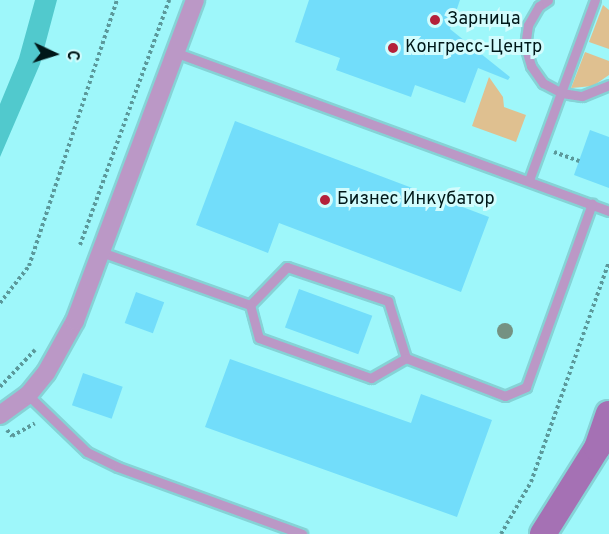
<!DOCTYPE html>
<meta charset="utf-8">
<style>
body{margin:0}
#map{position:relative;width:609px;height:534px;overflow:hidden;background:#9ef7fa;font-family:Overpass,sans-serif}
div>[style]{position:absolute}
[style*='--x']{left:calc(var(--x)*1px);top:calc(var(--y)*1px);width:calc(var(--w)*1px);rotate:calc(var(--a)*1deg)}
.green>*{inset:0;background:#dfc090}
.water>*{inset:0;background:#51c9cd}
.building>*{inset:0;background:#72ddfa;transform-origin:0 0}
.path>*{height:4px;margin-top:-2px;transform-origin:0;background:repeating-linear-gradient(90deg,#5b999b 0 3px,transparent 0 6px)}
.roads{filter:drop-shadow(2px 0 #85d3d6) drop-shadow(-2px 0 #85d3d6) drop-shadow(0 2px #85d3d6) drop-shadow(0 -2px #85d3d6)}
.lane>*{height:9px;margin:-4.5px;padding:0 4.5px;transform-origin:4.5px;border-radius:4.5px;background:#bb98c6}
.street>*{height:18px;margin:-9px;padding:0 9px;transform-origin:9px;border-radius:9px;background:#bb98c6}
.secondary>*{height:26px;margin:-13px;padding:0 13px;transform-origin:13px;border-radius:13px;background:#a571b4}
.trees>*{width:16px;height:16px;margin:-8px;border-radius:50%;background:#759282}
.dots>*{width:16px;height:16px;translate:-50% -50%;box-sizing:border-box;border:3px solid #d2fcfd;border-radius:50%}
span{translate:-50% -50%;white-space:nowrap;text-align:center;line-height:1.15;-webkit-text-stroke:6px #d2fcfd;paint-order:stroke}
.poi-label{font-size:18px;color:#001819}
.left{translate:0 -50%;text-align:left}
.north{position:absolute;left:24px;top:24px;width:60px;height:60px;-webkit-text-stroke:4px #d2fcfd;paint-order:stroke;rotate:94deg;font-size:16px;font-weight:700;line-height:24px;text-align:center;color:#001819}
.north::after{content:'';display:block;margin:auto;width:21px;height:27px;background:#001819;clip-path:polygon(50% 0,100% 100%,50% 72%,0 100%)}
</style>
<div id="map">
<div class="green">
<div style="clip-path:polygon(603px 5px,609px 10px,609px 49px,589px 42px)"></div>
<div style="clip-path:polygon(585px 52px,609px 61px,609px 75px,593px 86px,571px 88px)"></div>
<div style="clip-path:polygon(489px 77px,503px 97px,504px 107px,526px 115px,516px 142px,472px 126px)"></div>
</div>
<div class="water">
<div style="clip-path:polygon(35px 0,57px 0,40px 64px,0 157px,0 104px,19px 58px)"></div>
</div>
<div class="building">
<div style="clip-path:polygon(309px 0,460px 0,450px 29px,510px 77px,508px 80px,478px 68px,465px 103px,415px 85px,411px 97px,336px 70px,340px 58px,295px 42px)"></div>
<div style="clip-path:polygon(235px 121px,489px 217px,461px 292px,279px 223px,268px 253px,196px 225px)"></div>
<div style="clip-path:polygon(590px 130px,609px 137px,609px 188px,574px 175px)"></div>
<div style="left:299px;top:289px;width:78px;height:41px;rotate:20deg"></div>
<div style="left:136px;top:292px;width:30px;height:33px;rotate:20deg"></div>
<div style="clip-path:polygon(230px 359px,411px 423px,421px 394px,492px 420px,457px 517px,205px 427px)"></div>
<div style="left:83px;top:373px;width:42px;height:34px;rotate:19deg"></div>
</div>
<div class="path">
<div style="--x:554;--y:152;--w:27;--a:20"></div>
<div style="--x:80;--y:245;--w:261;--a:-70"></div>
<div style="--x:0;--y:303;--w:47;--a:-51.9"></div>
<div style="--x:29;--y:266;--w:280;--a:-71.7"></div>
<div style="--x:0;--y:387;--w:51;--a:-46.6"></div>
<div style="--x:7;--y:430;--w:8;--a:50"></div>
<div style="--x:12;--y:436;--w:26;--a:-29"></div>
<div style="--x:501;--y:534;--w:60;--a:-60"></div>
<div style="--x:531;--y:482;--w:233;--a:-70.5"></div>
</div>
<div class="roads">
<div class="lane">
<div style="--x:548;--y:0;--w:11;--a:146"></div>
<div style="--x:539;--y:6;--w:22;--a:120"></div>
<div style="--x:528;--y:25;--w:21;--a:98"></div>
<div style="--x:525;--y:46;--w:21;--a:73"></div>
<div style="--x:531;--y:66;--w:21;--a:55"></div>
<div style="--x:543;--y:83;--w:21;--a:28"></div>
<div style="--x:562;--y:93;--w:20;--a:9"></div>
<div style="--x:582;--y:96;--w:29;--a:-22"></div>
<div style="--x:177;--y:53;--w:460;--a:20.1"></div>
<div style="--x:529;--y:180;--w:192;--a:-69.9"></div>
<div style="--x:104;--y:253;--w:155;--a:19.6"></div>
<div style="--x:250;--y:305;--w:53;--a:-45.8"></div>
<div style="--x:287;--y:267;--w:107;--a:18.6"></div>
<div style="--x:388;--y:301;--w:60;--a:72.5"></div>
<div style="--x:406;--y:358;--w:106;--a:21"></div>
<div style="--x:505;--y:396;--w:23;--a:-23"></div>
<div style="--x:526;--y:387;--w:195;--a:-70.2"></div>
<div style="--x:250;--y:305;--w:34;--a:75"></div>
<div style="--x:259;--y:338;--w:119;--a:19.7"></div>
<div style="--x:371;--y:378;--w:40;--a:-29.7"></div>
<div style="--x:28;--y:395;--w:82;--a:44"></div>
<div style="--x:87;--y:452;--w:34;--a:26"></div>
<div style="--x:118;--y:467;--w:196;--a:20"></div>
</div>
<div class="street">
<div style="--x:0;--y:415;--w:34;--a:-36"></div>
<div style="--x:28;--y:395;--w:28;--a:-51"></div>
<div style="--x:46;--y:373;--w:60;--a:-60.9"></div>
<div style="--x:75;--y:321;--w:343;--a:-69.5"></div>
</div>
<div class="secondary">
<div style="--x:543;--y:534;--w:102;--a:-57.9"></div>
<div style="--x:597;--y:448;--w:36;--a:-71"></div>
</div>
</div>
<div class="trees">
<div style="left:505px;top:331px"></div>
</div>
<div class="dots">
<div style="left:435px;top:20px;background:#b4213a"></div>
<div style="left:393px;top:48px;background:#b4213a"></div>
<div style="left:325px;top:200px;background:#b4213a"></div>
</div>
<div class="poi-label">
<span class="left" style="left:447px;top:20px">Зарница</span>
<span class="left" style="left:405px;top:48px">Конгресс-Центр</span>
<span class="left" style="left:337px;top:200px">Бизнес Инкубатор</span>
</div>
<div class="north">С</div>
</div>
